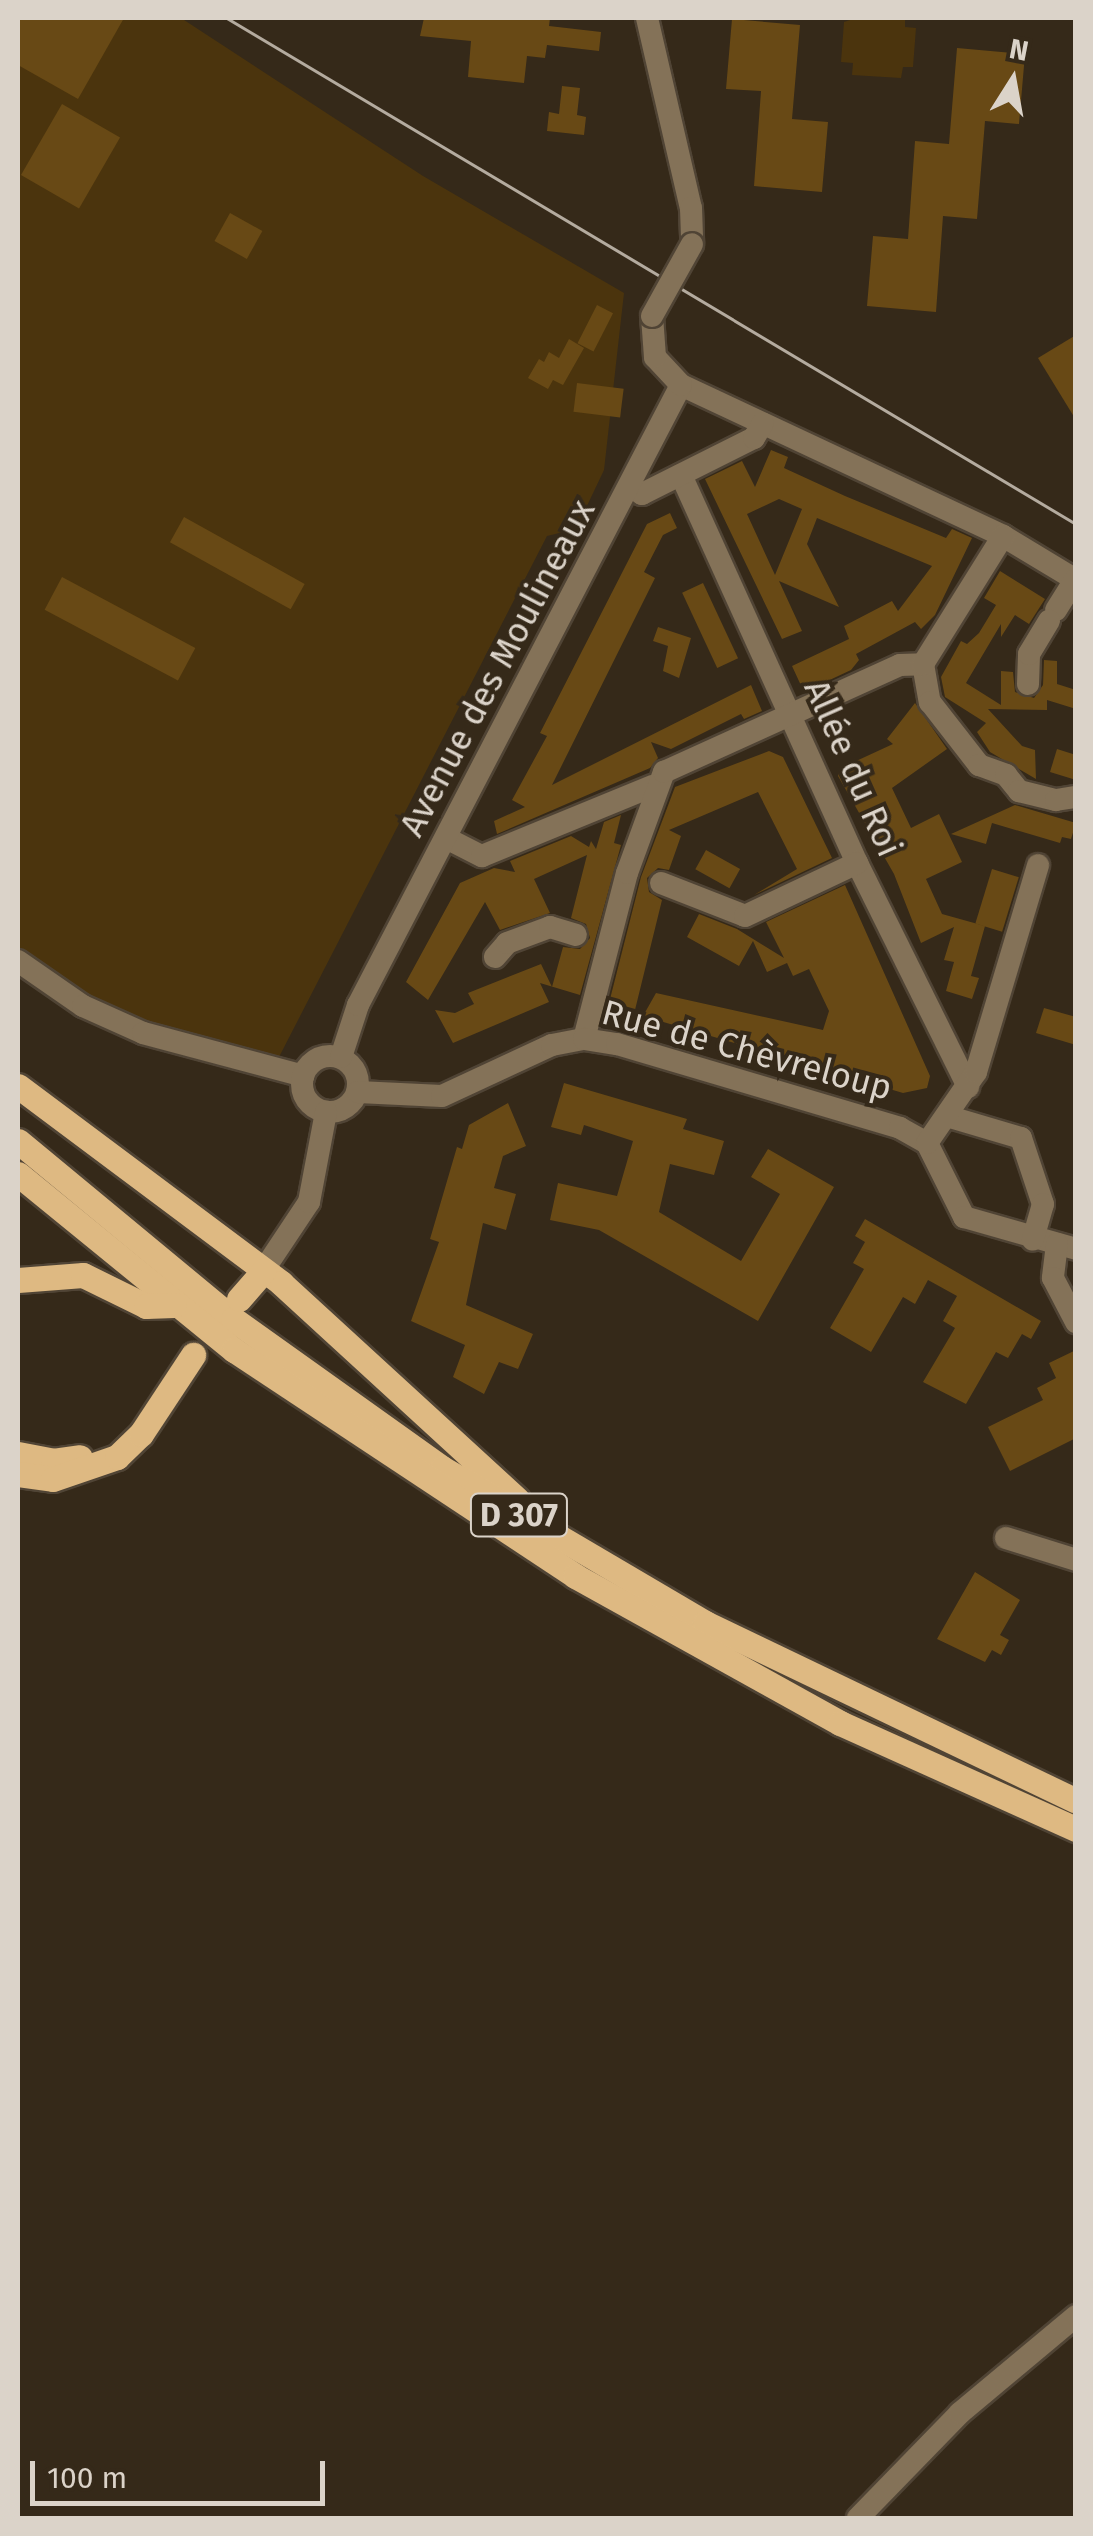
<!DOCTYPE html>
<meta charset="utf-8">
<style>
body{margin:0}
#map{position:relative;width:1093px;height:2536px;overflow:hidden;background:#352919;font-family:"Fira Sans",sans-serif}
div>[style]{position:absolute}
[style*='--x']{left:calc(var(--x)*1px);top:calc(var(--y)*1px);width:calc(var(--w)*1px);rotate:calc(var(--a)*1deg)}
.green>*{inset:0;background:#4b340d}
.building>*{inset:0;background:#684915;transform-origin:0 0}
.roads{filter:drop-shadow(2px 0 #504435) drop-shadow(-2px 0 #504435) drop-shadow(0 2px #504435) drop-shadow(0 -2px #504435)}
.minor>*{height:22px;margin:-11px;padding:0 11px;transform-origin:11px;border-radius:11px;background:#847258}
.minor>.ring{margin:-11px;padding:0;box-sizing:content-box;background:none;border:22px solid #847258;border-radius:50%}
.major>*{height:25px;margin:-12.5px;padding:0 12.5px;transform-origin:12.5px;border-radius:12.5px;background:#deb982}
.tram>*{height:2.5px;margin:-1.25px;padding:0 1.25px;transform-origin:1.25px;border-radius:1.25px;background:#b4ab9f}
.bridges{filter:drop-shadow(2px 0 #504435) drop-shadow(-2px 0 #504435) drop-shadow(0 2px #504435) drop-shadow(0 -2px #504435)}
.minor-bridge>*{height:22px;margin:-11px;padding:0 11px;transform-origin:11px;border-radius:11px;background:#847258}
span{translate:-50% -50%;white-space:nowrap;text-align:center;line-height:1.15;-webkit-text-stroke:8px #352919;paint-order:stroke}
.shield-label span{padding:2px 8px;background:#352919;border:2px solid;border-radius:8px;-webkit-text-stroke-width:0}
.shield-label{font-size:32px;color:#dbd3c9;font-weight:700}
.street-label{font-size:35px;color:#dbd3c9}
.frame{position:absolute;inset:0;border:20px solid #dbd3c9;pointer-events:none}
.north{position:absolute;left:963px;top:30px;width:100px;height:100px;-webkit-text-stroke:8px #352919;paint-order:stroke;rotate:11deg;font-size:28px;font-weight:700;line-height:40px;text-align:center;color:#dbd3c9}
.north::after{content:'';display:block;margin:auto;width:35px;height:45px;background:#dbd3c9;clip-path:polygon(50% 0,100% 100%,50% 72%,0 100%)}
.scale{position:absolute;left:30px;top:2461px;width:295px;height:45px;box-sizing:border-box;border:5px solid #dbd3c9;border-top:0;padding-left:12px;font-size:30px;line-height:35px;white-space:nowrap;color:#dbd3c9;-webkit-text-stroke:8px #352919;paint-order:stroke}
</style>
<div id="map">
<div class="green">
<div style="clip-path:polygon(18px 18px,181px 18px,423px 176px,624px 293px,604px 470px,576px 529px,547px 536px,278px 1059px,150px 1026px,65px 985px,18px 949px)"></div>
<div style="clip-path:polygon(856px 18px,905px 18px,905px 27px,916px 28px,913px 67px,903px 67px,901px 78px,852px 75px,853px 63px,841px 62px,844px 22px)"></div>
</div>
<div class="building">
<div style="clip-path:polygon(18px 18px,124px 18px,78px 99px,18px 65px)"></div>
<div style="clip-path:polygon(424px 18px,550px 18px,549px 26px,601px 32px,599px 51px,547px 45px,545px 58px,527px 56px,524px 83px,468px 77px,471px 41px,420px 36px)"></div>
<div style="clip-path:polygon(732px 19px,800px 25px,792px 119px,828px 122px,822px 192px,754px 186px,761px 91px,726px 89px)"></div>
<div style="clip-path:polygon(957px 48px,1025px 54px,1019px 124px,985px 121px,977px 219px,943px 216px,936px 312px,867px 306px,873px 236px,908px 239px,915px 141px,949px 144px)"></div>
<div style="clip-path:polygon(562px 86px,580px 88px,577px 115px,586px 117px,584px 135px,547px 131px,549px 112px,559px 114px)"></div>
<div style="left:62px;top:104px;width:67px;height:82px;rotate:30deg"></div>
<div style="left:230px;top:213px;width:37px;height:32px;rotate:29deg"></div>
<div style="left:597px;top:305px;width:18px;height:43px;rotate:27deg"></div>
<div style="clip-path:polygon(1076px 335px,1076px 420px,1038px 358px)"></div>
<div style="clip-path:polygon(569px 339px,584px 348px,563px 385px,553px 380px,548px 389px,528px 378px,539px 359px,544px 362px,549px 352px,559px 358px)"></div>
<div style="left:577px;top:383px;width:47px;height:29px;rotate:7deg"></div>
<div style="clip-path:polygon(evenodd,771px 450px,788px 457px,784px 468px,845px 496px,946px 538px,952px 529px,972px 538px,935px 615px,921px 629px,915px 622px,856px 654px,859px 660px,851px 670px,804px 692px,792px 666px,849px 639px,844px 626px,892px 601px,898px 611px,932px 566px,817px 518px,807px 544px,839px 607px,779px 581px,802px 631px,782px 639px,705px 479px,742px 461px,755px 487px,771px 450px,779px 499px,802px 509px,775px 575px,747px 514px,779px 499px)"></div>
<div style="clip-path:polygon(670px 513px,677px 528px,663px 535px,644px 572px,655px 578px,552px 785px,751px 685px,762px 711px,744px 719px,741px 714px,671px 749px,651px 742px,658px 758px,650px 768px,497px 834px,494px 821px,525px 807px,512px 800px,547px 736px,540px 733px,647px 524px)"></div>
<div style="left:184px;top:517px;width:138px;height:29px;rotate:29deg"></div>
<div style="clip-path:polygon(1000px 571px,1045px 599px,1029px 624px,1015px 615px,1001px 637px,1001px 624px,966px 683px,1001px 705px,1001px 671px,1013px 672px,1015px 692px,1034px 698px,1043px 685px,1044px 660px,1057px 661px,1057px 684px,1076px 690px,1076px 709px,1047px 700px,1047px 710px,988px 709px,1022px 746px,1035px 750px,1036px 779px,990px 752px,977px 732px,986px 723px,945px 697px,941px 677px,961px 641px,967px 644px,979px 633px,996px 605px,984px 598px)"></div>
<div style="left:62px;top:577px;width:151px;height:37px;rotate:28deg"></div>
<div style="left:703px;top:583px;width:83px;height:23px;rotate:65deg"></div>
<div style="clip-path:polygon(658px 627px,691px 638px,679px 678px,663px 671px,668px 646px,653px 641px)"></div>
<div style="clip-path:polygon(915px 703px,947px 749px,892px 788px,911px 828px,939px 814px,962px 862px,926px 879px,942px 914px,985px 926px,971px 976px,979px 978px,972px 999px,946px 991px,954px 962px,944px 960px,954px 927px,921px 943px,894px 874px,838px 776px,841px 768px,893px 744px,887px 739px)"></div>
<div style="clip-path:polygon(1057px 749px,1076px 755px,1076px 780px,1050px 772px)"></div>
<div style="clip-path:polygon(769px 751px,783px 757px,832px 858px,754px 895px,797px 869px,758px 792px,669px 830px,681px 836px,669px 870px,658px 868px,647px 878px,649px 892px,662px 900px,634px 1014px,608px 1007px,641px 877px,675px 787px)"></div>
<div style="clip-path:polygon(1015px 805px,1076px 823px,1071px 839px,1062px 837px,1060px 843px,992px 823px,986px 844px,951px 834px)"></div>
<div style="clip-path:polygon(621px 815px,614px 843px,621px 845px,580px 995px,540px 983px,549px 1002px,453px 1043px,435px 1010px,455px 1013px,474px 1004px,468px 993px,541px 964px,552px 987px,563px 947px,580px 949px,590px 938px,586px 924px,571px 918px,587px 855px,534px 879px,550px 913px,500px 930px,485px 902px,428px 1000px,406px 982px,460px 883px,494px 868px,515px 872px,510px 861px,571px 836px,589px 847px,591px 841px,596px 849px,604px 822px)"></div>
<div style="left:706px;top:850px;width:39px;height:22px;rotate:29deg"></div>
<div style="left:992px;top:869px;width:28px;height:57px;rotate:17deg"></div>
<div style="clip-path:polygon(845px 885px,930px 1076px,927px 1088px,903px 1093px,643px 1016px,656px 993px,823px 1030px,829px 1011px,809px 969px,793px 976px,787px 963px,767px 972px,753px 941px,739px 966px,687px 937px,699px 914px,737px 929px,784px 958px,766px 922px)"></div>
<div style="clip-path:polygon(1044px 1008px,1076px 1017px,1076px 1045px,1036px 1033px)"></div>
<div style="clip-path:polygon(564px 1083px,687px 1119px,683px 1129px,724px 1141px,714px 1175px,670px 1164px,659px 1212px,741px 1261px,780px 1194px,751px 1177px,768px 1149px,834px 1187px,758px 1321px,599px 1230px,550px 1220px,558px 1183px,617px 1196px,633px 1141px,584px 1125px,581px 1135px,551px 1127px)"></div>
<div style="clip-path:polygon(508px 1103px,526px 1146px,503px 1156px,494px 1188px,516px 1194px,506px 1230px,483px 1223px,466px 1305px,533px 1334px,518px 1369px,499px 1362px,484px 1394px,453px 1377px,465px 1345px,411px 1321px,439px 1242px,430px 1239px,457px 1147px,462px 1149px,469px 1125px)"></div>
<div style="clip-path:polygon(865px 1219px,1041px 1321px,1031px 1339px,1022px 1334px,1008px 1358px,996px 1352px,966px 1404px,923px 1382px,955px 1328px,943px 1321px,957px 1296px,928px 1280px,915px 1304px,903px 1297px,871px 1352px,830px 1328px,864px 1269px,853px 1263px,865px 1242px,855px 1236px)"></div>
<div style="clip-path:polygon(1076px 1350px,1076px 1438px,1010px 1471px,988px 1427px,1043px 1400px,1037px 1388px,1056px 1378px,1049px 1363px)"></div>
<div style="clip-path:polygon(975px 1572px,1020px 1600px,1000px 1635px,1009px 1640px,1001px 1655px,992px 1650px,985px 1662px,937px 1639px)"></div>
</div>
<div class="roads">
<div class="minor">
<div style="--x:647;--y:18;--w:195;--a:77"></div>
<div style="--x:691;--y:208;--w:36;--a:88"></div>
<div style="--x:681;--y:385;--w:356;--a:25.1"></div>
<div style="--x:1003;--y:536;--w:85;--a:31.1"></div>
<div style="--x:681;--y:475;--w:426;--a:65.6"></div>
<div style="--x:857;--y:863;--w:250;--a:63.6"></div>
<div style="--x:631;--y:487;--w:13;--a:32"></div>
<div style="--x:642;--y:494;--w:125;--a:-26.6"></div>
<div style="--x:754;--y:438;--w:17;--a:-59"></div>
<div style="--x:1056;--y:610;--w:36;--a:-58"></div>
<div style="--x:923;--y:664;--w:39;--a:80"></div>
<div style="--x:930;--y:702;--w:80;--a:52.1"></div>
<div style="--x:979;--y:765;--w:29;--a:20"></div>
<div style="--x:1006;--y:775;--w:21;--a:51"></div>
<div style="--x:1019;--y:791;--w:38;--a:14"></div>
<div style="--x:1056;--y:800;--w:20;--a:-9"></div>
<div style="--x:1028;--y:684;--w:30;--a:-88"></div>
<div style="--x:1029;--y:654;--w:39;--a:-59"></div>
<div style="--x:448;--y:839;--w:38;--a:27"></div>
<div style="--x:482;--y:856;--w:185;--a:-22.3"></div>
<div style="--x:661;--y:883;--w:90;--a:21.4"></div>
<div style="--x:745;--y:916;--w:124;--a:-25.3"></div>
<div style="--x:495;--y:957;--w:18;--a:-49"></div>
<div style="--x:507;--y:943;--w:46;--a:-20.4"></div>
<div style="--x:550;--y:927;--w:27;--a:17"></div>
<div style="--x:18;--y:961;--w:79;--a:34.7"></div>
<div style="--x:83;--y:1006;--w:66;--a:24.2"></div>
<div style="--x:143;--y:1033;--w:166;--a:15"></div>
<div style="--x:584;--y:1039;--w:171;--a:-75.5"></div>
<div style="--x:627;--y:873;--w:108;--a:-69.9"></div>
<div style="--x:664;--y:772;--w:259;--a:-24.4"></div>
<div style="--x:900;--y:665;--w:23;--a:-2"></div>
<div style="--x:923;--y:664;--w:151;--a:-58"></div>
<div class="ring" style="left:302px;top:1056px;width:34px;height:34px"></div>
<div style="--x:341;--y:1057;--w:55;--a:-71.9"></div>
<div style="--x:358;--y:1005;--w:699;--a:-62.48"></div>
<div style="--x:681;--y:385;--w:38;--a:-133"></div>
<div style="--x:655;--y:357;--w:41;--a:-94.2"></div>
<div style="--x:358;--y:1092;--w:84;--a:2.7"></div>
<div style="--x:442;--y:1096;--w:121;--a:-24.9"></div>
<div style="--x:552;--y:1045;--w:33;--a:-11"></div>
<div style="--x:584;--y:1039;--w:33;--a:9"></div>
<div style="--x:617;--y:1044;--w:295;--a:16.5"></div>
<div style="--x:900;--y:1128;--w:31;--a:29"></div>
<div style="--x:927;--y:1143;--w:83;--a:63.4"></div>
<div style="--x:964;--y:1217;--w:116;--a:15.9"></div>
<div style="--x:950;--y:1117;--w:74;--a:16.5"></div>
<div style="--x:1021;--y:1138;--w:70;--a:71.6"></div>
<div style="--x:1043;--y:1204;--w:37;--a:106"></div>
<div style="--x:927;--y:1143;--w:86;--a:-55.4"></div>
<div style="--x:976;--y:1072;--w:216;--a:-73.3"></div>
<div style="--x:1057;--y:1244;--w:34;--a:97"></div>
<div style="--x:1053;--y:1278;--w:50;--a:62.4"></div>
<div style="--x:263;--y:1271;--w:83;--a:-56.3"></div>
<div style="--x:309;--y:1202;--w:92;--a:-79.3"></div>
<div style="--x:1006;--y:1538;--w:73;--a:17.4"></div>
<div style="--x:858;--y:2518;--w:146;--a:-45.8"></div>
<div style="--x:960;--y:2413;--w:151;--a:-39.9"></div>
</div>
<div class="major">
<div style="--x:18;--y:1086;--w:329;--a:36.8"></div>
<div style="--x:281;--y:1283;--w:320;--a:42.5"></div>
<div style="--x:18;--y:1141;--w:279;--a:39.6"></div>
<div style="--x:233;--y:1319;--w:257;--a:35.5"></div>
<div style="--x:442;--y:1468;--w:305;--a:30.5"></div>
<div style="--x:705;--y:1623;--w:411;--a:25.6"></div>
<div style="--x:18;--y:1174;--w:279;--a:39.2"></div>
<div style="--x:234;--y:1350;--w:409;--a:33.5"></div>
<div style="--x:575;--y:1576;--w:303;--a:29"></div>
<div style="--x:840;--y:1723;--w:259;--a:24.2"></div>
<div style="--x:18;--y:1280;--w:65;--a:-4.4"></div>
<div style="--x:83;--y:1275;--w:70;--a:26.2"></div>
<div style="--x:146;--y:1306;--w:28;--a:-2"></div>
<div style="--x:239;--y:1299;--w:37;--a:-49"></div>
<div style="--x:18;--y:1454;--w:36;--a:11"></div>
<div style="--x:53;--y:1461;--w:27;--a:-8"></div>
<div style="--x:18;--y:1474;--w:35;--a:8"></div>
<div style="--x:53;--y:1479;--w:68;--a:-19"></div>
<div style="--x:117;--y:1457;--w:33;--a:-44"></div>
<div style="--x:141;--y:1434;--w:95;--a:-56.6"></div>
</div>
</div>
<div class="tram">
<div style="--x:227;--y:18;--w:988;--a:30.79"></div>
</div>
<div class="bridges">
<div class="minor-bridge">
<div style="--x:652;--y:316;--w:82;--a:-60.9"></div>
</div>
</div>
<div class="shield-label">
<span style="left:519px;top:1515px">D 307</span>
</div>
<div class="street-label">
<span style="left:497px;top:668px;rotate:-62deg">Avenue des Moulineaux</span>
<span style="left:853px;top:768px;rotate:66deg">Allée du Roi</span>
<span style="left:747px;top:1050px;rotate:15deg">Rue de Chèvreloup</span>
</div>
<div class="frame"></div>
<div class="north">N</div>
<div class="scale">100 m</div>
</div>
